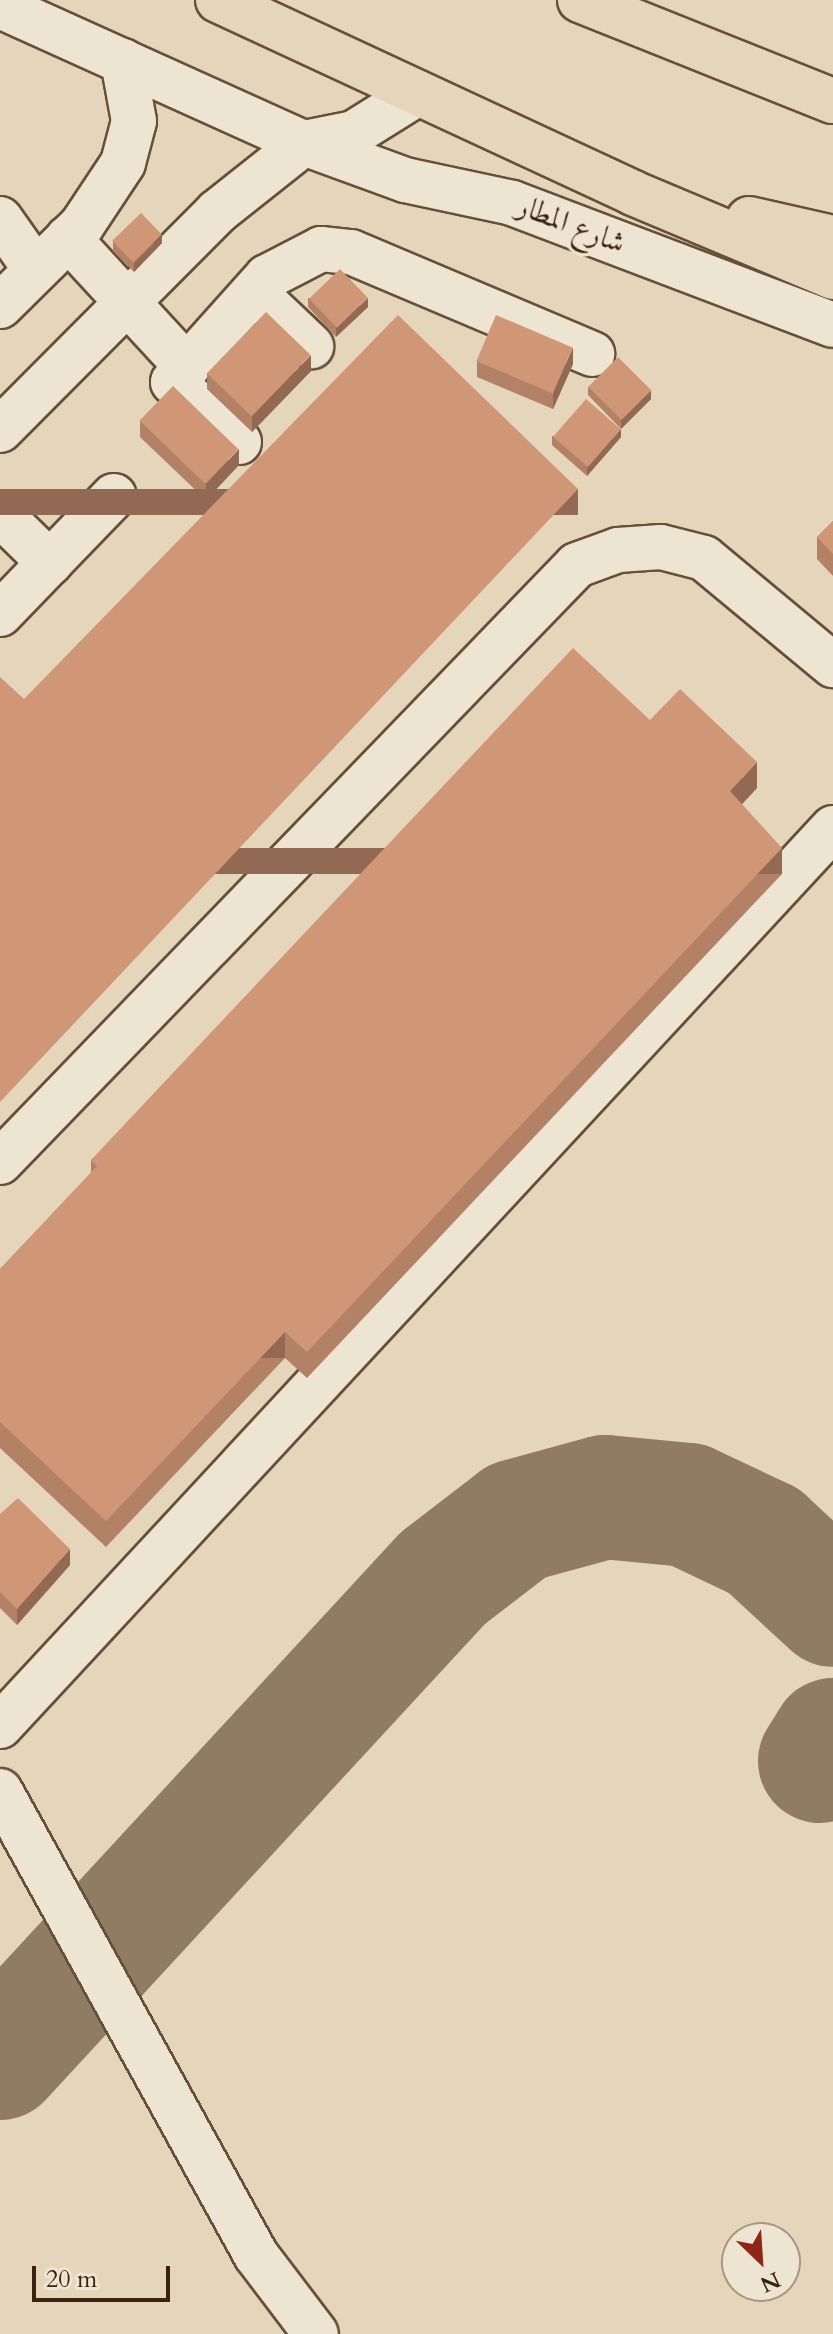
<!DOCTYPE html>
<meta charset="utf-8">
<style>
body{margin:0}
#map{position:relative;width:833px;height:2334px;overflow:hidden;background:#e5d5ba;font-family:Cardo,Amiri,serif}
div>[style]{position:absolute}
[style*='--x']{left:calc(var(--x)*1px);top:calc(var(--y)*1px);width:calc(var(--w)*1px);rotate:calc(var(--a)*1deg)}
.taxiway>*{height:124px;margin:-62px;padding:0 62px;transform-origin:62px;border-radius:62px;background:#907c64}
.roads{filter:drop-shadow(2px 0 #655038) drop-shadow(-2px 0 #655038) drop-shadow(0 2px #655038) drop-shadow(0 -2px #655038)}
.minor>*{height:44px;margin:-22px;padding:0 22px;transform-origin:22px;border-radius:22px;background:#eee4d2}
.highway>*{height:44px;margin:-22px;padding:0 22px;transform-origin:22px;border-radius:22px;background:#e5d5ba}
.wall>*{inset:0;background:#b38266}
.shaded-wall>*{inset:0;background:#926a53;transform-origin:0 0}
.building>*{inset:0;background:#d09777;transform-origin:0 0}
span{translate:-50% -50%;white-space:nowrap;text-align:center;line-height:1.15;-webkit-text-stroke:7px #eee4d2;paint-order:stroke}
.street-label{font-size:30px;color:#3a230d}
.north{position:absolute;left:721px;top:2222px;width:80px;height:80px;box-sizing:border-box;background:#eee4d2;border:2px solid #a69783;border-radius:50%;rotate:155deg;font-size:22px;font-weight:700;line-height:32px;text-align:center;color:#3a230d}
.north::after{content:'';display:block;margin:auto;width:28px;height:36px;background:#8f2418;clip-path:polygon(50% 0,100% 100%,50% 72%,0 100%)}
.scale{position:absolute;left:32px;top:2266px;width:138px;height:36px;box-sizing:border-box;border:4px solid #3a230d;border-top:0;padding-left:10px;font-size:24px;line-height:28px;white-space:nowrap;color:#3a230d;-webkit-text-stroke:6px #eee4d2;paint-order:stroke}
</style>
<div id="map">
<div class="taxiway">
<div style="--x:820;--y:1761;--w:25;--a:-58"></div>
<div style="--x:0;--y:2058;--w:653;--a:-47.3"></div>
<div style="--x:443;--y:1578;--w:93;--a:-37.6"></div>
<div style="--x:517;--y:1521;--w:91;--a:-15.3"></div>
<div style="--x:605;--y:1497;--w:83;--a:5.5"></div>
<div style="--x:688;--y:1505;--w:84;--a:25.3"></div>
<div style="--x:764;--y:1541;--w:94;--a:42.8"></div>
</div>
<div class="roads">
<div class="minor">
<div style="--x:0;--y:6;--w:333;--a:24.3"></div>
<div style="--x:304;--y:143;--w:51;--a:-11.3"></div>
<div style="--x:354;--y:133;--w:75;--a:-32"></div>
<div style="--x:0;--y:219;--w:62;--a:54.8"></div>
<div style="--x:68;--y:238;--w:176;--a:47.3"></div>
<div style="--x:254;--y:292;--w:79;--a:43.5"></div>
<div style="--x:0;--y:306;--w:115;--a:-44.6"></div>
<div style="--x:82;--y:225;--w:74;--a:-56.5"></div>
<div style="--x:123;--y:163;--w:43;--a:-75.3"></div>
<div style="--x:134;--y:121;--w:61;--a:-100.4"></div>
<div style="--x:0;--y:430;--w:308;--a:-45.1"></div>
<div style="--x:217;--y:212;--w:111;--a:-38.4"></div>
<div style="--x:304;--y:143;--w:108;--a:20.1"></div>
<div style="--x:405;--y:180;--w:109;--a:12.1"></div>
<div style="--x:512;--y:203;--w:343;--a:20.8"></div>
<div style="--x:239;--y:442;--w:89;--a:-137.7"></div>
<div style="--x:173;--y:382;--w:141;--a:-48.2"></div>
<div style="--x:267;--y:277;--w:61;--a:-27.4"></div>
<div style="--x:321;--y:249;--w:30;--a:6"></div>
<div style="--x:351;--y:252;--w:262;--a:22.9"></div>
<div style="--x:0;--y:514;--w:70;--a:44.4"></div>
<div style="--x:0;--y:614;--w:164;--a:-46"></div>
<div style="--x:0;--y:1162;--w:830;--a:-45.98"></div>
<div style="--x:577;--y:565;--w:44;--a:-20.1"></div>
<div style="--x:618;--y:550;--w:43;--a:-4"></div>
<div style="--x:661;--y:547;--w:44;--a:14.3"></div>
<div style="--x:704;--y:558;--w:168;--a:39.7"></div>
<div style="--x:0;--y:1726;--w:1225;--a:-47.15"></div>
<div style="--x:0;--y:1791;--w:530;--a:61.11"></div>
<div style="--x:256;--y:2255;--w:99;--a:52.8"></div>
</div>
<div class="highway">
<div style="--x:218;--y:0;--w:458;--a:24.9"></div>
<div style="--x:633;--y:193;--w:217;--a:22.8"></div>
<div style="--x:580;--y:0;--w:272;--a:21.8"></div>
<div style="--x:749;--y:219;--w:86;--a:12.7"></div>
</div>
</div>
<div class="wall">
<div style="clip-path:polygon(113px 242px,162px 243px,134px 272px,113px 251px)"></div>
<div style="clip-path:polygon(308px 298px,368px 307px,336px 337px,308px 307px)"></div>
<div style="clip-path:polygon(477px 361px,573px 364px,553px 409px,477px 377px)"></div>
<div style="clip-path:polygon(311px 371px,252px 432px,207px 389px,207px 373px)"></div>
<div style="clip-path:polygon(588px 387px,651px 399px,621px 429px,588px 395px)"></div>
<div style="clip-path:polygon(140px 421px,239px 465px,206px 500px,140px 437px)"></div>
<div style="clip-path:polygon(552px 436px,621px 437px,587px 476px,552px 445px)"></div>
<div style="clip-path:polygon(833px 521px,833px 576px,817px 559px,817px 537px)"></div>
<div style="clip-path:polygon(650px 720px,757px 788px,742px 804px,782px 874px,307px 1378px,285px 1358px,106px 1547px,0 1448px,0 1269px,91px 1173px,91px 1160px)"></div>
<div style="clip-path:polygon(0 1514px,70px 1565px,17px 1625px,0 1608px)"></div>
</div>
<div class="shaded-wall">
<div style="clip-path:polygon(162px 235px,162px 243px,134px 272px,134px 263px)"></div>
<div style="clip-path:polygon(368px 298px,368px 307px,336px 337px,336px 328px)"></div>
<div style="clip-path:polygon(573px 347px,573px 364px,553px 409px,553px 393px)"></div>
<div style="clip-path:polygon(311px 355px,311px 371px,252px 432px,252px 416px)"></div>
<div style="clip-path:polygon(651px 390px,651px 399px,621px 429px,621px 420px)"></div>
<div style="clip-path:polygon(621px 429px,621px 437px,587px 476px,587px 467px)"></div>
<div style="clip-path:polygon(239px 449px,239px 465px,206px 500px,206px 484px)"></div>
<div style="left:578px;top:489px;width:26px;height:843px;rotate:90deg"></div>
<div style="clip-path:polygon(757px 762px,757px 788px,730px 817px,730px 791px)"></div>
<div style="left:782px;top:848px;width:26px;height:693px;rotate:90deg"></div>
<div style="left:285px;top:1332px;width:26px;height:260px;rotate:90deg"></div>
<div style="clip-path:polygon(70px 1549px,70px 1565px,17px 1625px,17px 1609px)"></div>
</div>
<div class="building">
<div style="left:141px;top:213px;width:30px;height:40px;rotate:46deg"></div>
<div style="left:340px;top:269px;width:40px;height:43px;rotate:46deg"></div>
<div style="left:266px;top:312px;width:62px;height:85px;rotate:44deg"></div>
<div style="clip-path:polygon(398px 315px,578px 489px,0 1102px,0 677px,24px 699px)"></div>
<div style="left:496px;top:315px;width:83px;height:50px;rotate:23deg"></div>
<div style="left:618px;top:357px;width:47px;height:42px;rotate:45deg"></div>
<div style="left:173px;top:386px;width:91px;height:48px;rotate:44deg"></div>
<div style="left:586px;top:399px;width:46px;height:50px;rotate:41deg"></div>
<div style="clip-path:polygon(833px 521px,833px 554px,817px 537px)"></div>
<div style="clip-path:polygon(573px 648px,650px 720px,680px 689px,757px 762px,730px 791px,782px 848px,307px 1352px,285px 1332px,106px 1521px,0 1422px,0 1269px,97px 1166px,91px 1160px)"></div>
<div style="clip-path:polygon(18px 1498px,70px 1549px,17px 1609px,0 1592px,0 1514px)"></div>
</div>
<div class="street-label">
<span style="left:571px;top:225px;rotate:21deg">شارع المطار</span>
</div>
<div class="north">N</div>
<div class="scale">20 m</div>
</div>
